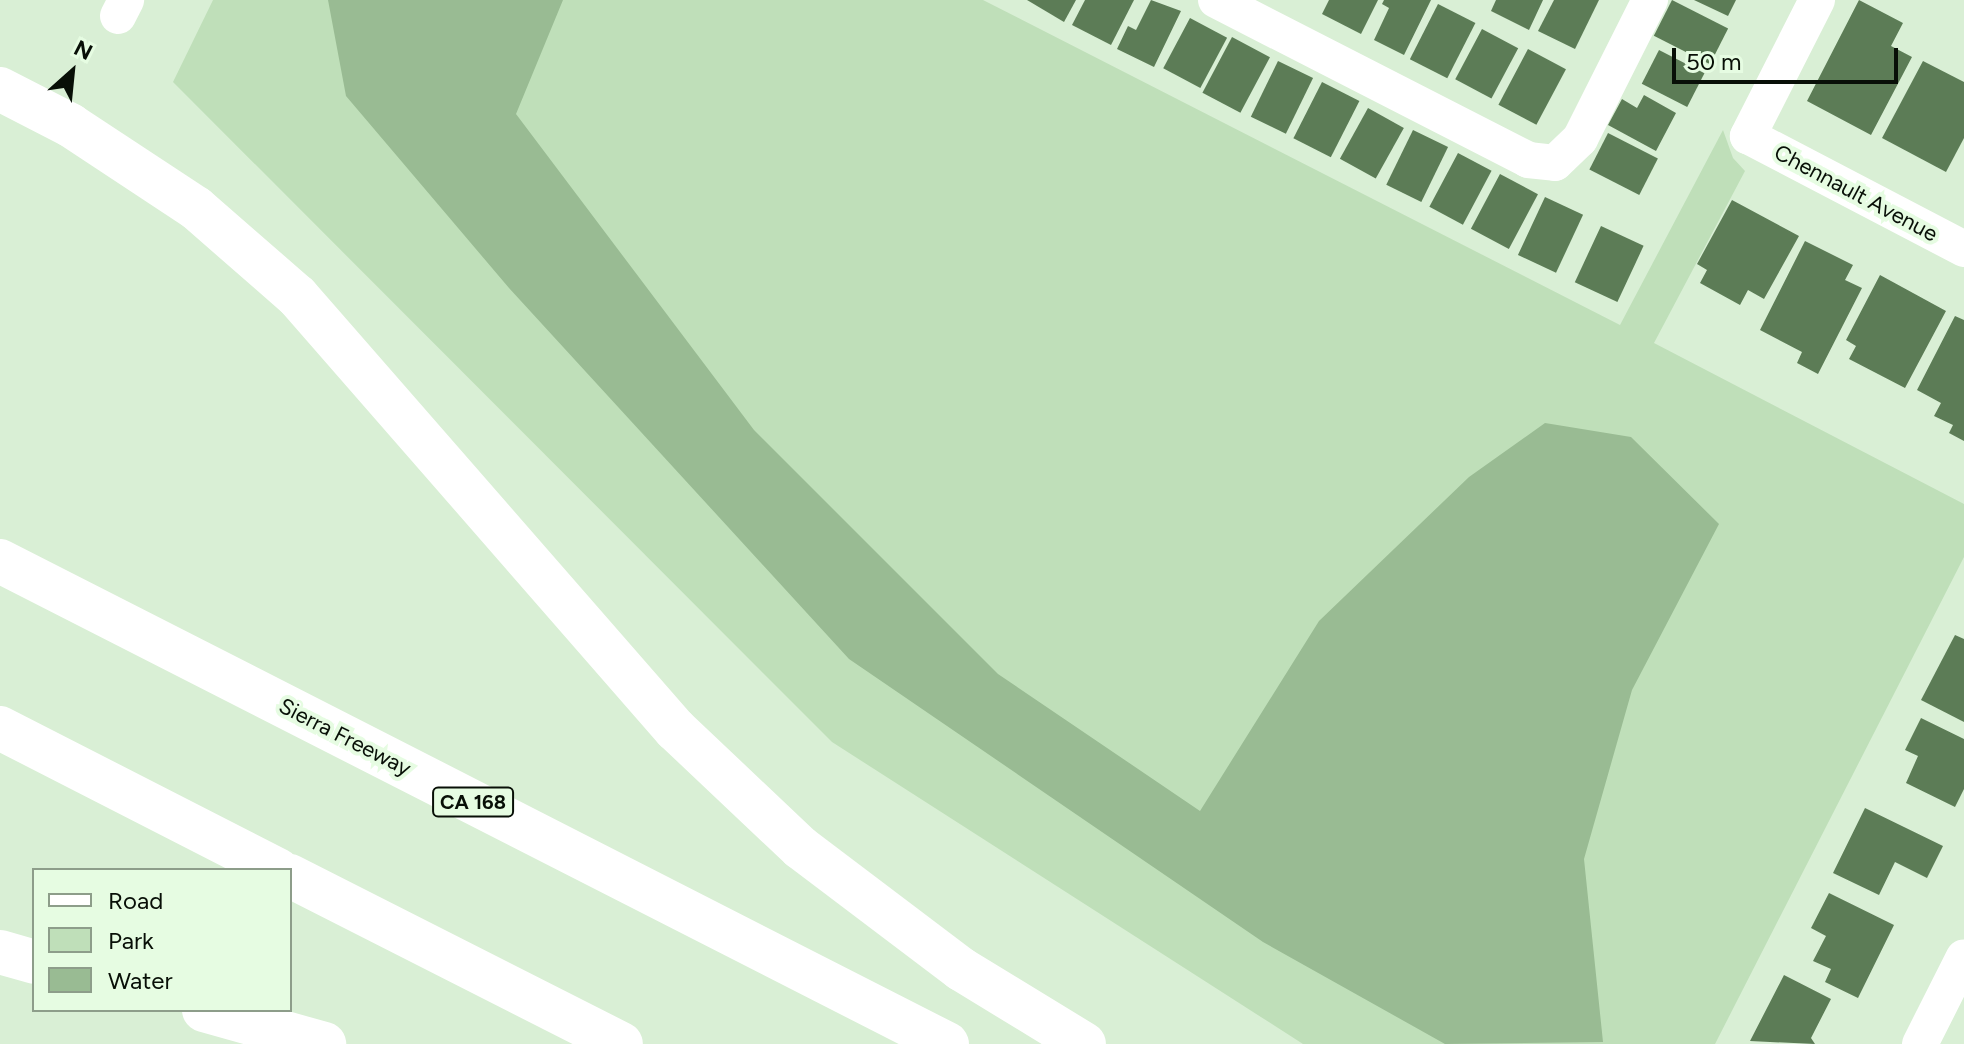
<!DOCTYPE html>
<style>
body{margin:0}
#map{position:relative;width:1964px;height:1044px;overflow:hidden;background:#d9efd5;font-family:Figtree,sans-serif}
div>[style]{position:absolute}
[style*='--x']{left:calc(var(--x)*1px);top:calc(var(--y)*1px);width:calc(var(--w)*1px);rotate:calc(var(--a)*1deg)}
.green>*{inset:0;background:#bfdfb9}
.water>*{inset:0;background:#99bb93}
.building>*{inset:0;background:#5c7c56;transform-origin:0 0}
.minor>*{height:36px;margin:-18px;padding:0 18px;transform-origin:18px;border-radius:18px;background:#fff}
.highway>*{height:44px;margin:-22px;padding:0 22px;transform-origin:22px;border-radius:22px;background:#fff}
span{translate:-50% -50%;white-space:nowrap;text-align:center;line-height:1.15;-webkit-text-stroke:8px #e6fce2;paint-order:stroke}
.shield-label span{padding:2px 6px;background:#e6fce2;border:2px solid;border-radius:6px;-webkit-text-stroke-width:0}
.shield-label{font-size:20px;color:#080f07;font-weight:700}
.street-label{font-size:22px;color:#080f07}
.legend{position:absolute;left:32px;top:868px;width:260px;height:144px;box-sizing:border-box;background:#e6fce2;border:2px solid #8d9d8a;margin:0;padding:10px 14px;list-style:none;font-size:24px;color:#080f07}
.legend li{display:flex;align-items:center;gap:16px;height:40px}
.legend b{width:40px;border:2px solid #8d9d8a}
.north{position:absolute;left:32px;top:32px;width:80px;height:80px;-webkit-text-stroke:6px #e6fce2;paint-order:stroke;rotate:27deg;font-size:22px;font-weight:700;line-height:32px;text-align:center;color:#080f07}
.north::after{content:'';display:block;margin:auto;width:28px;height:36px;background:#080f07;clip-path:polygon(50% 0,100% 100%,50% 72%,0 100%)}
.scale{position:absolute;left:1672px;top:48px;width:226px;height:36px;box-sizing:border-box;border:4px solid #080f07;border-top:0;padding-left:10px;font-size:24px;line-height:28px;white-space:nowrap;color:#080f07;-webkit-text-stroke:6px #e6fce2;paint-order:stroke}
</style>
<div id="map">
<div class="green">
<div style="clip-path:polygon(213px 0,983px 0,1620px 325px,1723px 130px,1733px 158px,1745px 171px,1654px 343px,1964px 504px,1964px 557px,1715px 1044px,1303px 1044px,832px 742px,173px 82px)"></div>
</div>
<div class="water">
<div style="clip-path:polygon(328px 0,563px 0,516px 114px,754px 430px,998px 674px,1200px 811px,1319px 621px,1469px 477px,1545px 423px,1631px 437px,1719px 524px,1632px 690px,1584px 859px,1603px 1042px,1445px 1044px,1263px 942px,849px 659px,509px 288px,346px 96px)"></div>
</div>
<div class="building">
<div style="clip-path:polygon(1027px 0,1076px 0,1064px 22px)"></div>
<div style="clip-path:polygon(1085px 0,1134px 0,1111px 45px,1072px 25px)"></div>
<div style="clip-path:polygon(1151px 0,1181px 11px,1154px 67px,1117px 49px,1128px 26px,1136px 30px)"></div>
<div style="clip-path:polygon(1329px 0,1378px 0,1361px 34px,1322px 14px)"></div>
<div style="clip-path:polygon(1384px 0,1431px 0,1404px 55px,1374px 40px,1389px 8px,1382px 4px)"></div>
<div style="clip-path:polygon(1496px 0,1543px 0,1529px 30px,1491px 11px)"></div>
<div style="clip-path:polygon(1554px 0,1599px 0,1575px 49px,1538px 31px)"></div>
<div style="left:1672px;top:0;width:63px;height:40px;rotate:27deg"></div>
<div style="clip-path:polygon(1694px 0,1736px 0,1728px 16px)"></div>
<div style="clip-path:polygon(1859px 0,1903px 23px,1891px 46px,1912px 57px,1871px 135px,1807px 101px)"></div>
<div style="left:1438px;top:4px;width:42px;height:62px;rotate:27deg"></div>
<div style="left:1190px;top:18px;width:42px;height:57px;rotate:28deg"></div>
<div style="left:1482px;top:29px;width:41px;height:57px;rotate:28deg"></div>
<div style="left:1232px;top:37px;width:43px;height:63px;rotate:28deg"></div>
<div style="left:1528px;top:49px;width:43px;height:63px;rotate:28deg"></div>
<div style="left:1659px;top:50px;width:51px;height:38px;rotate:27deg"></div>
<div style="left:1278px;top:61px;width:39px;height:62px;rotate:26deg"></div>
<div style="clip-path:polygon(1923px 61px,1964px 82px,1964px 138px,1946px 172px,1882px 138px)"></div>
<div style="left:1322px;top:82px;width:42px;height:63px;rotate:27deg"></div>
<div style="clip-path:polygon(1644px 95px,1676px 113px,1656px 151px,1608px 125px,1622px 99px,1637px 108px)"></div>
<div style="left:1368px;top:108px;width:41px;height:58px;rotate:29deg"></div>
<div style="left:1413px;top:130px;width:39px;height:61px;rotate:26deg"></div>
<div style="left:1608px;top:133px;width:56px;height:41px;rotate:27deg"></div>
<div style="left:1458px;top:153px;width:38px;height:61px;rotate:28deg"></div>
<div style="left:1500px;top:174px;width:43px;height:62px;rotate:28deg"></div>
<div style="left:1545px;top:197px;width:42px;height:64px;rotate:25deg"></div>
<div style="clip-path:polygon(1732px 200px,1799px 236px,1764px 299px,1748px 290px,1740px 305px,1700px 283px,1707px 270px,1697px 264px)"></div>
<div style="left:1601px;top:226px;width:47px;height:62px;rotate:25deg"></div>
<div style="clip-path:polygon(1805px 241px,1853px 265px,1845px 280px,1862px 288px,1818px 374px,1797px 363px,1802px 352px,1760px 330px)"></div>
<div style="clip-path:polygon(1880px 275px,1946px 311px,1905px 388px,1849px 359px,1856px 346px,1846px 340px)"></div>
<div style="clip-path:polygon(1955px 316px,1964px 320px,1964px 441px,1949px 433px,1953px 425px,1934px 416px,1941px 403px,1917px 390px)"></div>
<div style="clip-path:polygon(1955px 635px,1964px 639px,1964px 722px,1921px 700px)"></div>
<div style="clip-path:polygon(1921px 718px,1964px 739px,1964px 789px,1955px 807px,1906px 783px,1918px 756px,1905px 750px)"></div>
<div style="clip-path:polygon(1865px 808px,1943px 846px,1927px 878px,1895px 862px,1879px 895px,1833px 873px)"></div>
<div style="clip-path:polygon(1829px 893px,1894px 925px,1858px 998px,1825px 982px,1831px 969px,1813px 961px,1826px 936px,1811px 928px)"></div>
<div style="clip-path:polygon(1784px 975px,1831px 999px,1811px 1038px,1815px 1044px,1750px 1041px)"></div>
</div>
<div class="minor">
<div style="--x:1216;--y:0;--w:351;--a:27.1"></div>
<div style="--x:1528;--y:160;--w:27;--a:6"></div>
<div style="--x:1555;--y:163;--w:35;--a:-44"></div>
<div style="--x:1580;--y:139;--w:156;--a:-63.3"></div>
<div style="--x:1817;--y:0;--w:153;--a:116.9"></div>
<div style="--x:1748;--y:136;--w:244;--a:27.6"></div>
<div style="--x:118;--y:16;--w:18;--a:-63"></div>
<div style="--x:1920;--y:1044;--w:97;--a:-63.2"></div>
</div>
<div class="highway">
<div style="--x:0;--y:89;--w:79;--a:27.2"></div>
<div style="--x:70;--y:125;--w:151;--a:33.4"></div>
<div style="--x:196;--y:208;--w:134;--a:41.1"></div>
<div style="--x:297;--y:296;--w:575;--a:48.88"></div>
<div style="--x:675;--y:729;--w:173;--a:43.4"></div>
<div style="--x:801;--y:848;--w:201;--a:37.1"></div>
<div style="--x:961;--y:969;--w:144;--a:31.4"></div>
<div style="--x:0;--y:561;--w:1063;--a:27.02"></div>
<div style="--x:0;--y:728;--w:312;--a:27.1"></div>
<div style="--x:290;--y:876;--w:371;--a:26.9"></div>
<div style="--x:0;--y:952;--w:35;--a:16"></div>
<div style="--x:204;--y:1010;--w:125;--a:15.8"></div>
</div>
<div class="shield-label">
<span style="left:473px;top:802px">CA 168</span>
</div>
<div class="street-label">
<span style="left:1856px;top:193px;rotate:28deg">Chennault Avenue</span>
<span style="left:345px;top:737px;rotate:27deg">Sierra Freeway</span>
</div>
<ul class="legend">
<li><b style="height:10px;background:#fff"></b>Road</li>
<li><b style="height:22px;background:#bfdfb9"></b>Park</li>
<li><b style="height:22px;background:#99bb93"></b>Water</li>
</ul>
<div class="north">N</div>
<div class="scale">50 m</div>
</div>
